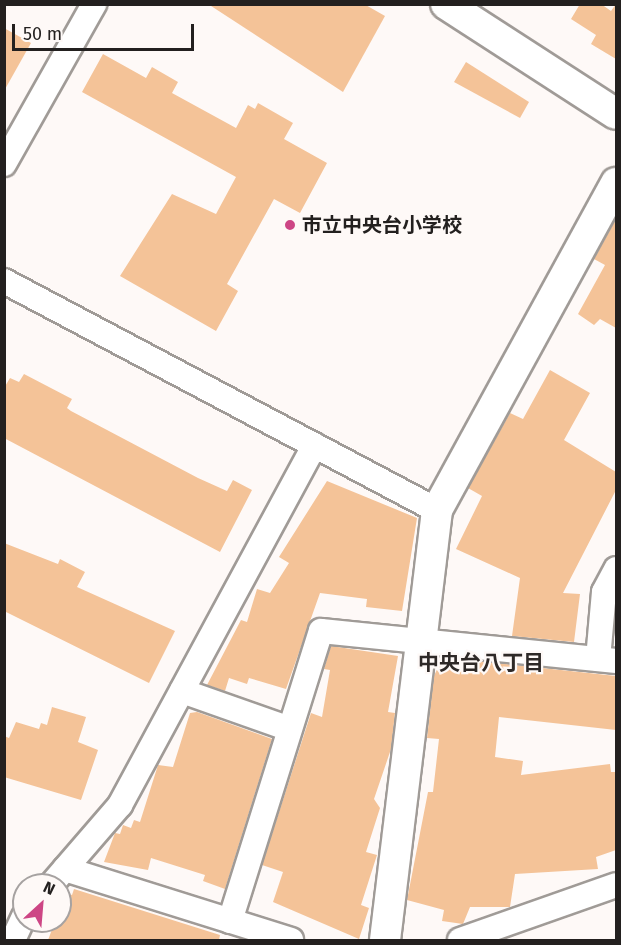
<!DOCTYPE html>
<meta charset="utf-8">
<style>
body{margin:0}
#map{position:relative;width:621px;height:945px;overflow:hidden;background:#fef9f7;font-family:"Fira Sans","Noto Sans JP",sans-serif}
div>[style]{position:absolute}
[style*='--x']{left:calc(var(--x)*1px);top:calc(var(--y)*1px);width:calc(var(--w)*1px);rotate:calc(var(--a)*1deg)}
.building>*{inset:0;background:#f4c398}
.roads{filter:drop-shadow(2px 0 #a09b97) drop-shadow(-2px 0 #a09b97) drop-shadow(0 2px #a09b97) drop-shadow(0 -2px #a09b97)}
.minor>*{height:24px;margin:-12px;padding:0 12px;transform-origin:12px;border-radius:12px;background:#fff}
.tertiary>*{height:30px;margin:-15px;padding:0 15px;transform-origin:15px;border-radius:15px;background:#fff}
.dots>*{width:16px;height:16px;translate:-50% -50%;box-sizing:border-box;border:3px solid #fef9f7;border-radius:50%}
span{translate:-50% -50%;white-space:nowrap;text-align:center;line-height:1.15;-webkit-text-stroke:4.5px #fef9f7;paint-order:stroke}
.poi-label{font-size:20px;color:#23201f;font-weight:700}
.left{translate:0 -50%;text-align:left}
.neighbourhood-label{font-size:21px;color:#2e2927;font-weight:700}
.frame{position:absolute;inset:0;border:6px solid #23201f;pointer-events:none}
.north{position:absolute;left:12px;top:873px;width:60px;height:60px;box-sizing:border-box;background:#fef9f7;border:2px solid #a6a2a1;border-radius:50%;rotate:26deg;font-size:16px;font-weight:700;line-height:24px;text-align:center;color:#23201f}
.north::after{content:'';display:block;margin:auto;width:21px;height:27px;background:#cd4685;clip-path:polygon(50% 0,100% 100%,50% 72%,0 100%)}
.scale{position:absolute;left:12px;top:24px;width:182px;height:27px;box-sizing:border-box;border:3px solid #23201f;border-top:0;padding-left:8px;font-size:18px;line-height:21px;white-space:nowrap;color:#23201f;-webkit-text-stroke:4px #fef9f7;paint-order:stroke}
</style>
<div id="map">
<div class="building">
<div style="clip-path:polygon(208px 4px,364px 4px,385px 16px,343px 92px)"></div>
<div style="clip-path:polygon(580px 4px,601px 4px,611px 11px,616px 4px,616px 59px,591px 44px,596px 35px,571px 19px)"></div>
<div style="clip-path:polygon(4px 28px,31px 43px,4px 91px)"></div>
<div style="clip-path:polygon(103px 54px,146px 78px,152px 67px,178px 82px,172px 93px,236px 128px,248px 105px,255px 109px,258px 103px,293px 123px,284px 139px,327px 163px,300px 213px,274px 199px,227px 284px,238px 291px,216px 331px,120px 276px,172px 194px,216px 214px,236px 177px,82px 92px)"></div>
<div style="clip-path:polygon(466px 62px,529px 102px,520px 118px,454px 82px)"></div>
<div style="clip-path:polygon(616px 219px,616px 328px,600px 319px,594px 325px,578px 314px,605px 265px,594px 259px)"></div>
<div style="clip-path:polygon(550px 370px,590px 393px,564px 440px,616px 472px,616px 490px,563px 593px,580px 594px,574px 642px,512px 636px,520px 578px,456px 549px,482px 496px,468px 488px,510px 413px,523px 419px)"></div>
<div style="clip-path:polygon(24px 374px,72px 399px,67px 408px,71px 411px,198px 478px,227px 491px,233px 480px,252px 490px,220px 552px,4px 438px,4px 388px,10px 378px,19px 382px)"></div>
<div style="clip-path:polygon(327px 481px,417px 518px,402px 611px,366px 607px,367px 599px,320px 593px,286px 689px,249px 678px,247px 684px,229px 678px,225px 691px,207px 685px,241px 620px,247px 622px,257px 589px,270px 593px,289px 563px,279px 557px)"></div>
<div style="clip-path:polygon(4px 543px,58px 564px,60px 559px,85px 572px,77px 587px,175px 631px,149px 683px,4px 611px)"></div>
<div style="clip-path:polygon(331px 646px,398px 656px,388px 712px,395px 713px,391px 749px,374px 799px,380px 808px,366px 852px,377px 855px,361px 905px,369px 908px,359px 939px,273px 902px,283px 872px,262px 865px,311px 713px,322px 717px,330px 670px,324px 669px)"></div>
<div style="clip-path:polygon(470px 660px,616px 676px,616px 730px,499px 717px,495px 757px,523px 761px,521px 775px,610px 764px,611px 772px,616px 772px,616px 850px,596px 857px,598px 869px,515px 874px,510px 907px,470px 907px,463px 924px,442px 921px,444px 910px,407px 900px,428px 792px,433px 792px,439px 739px,427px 738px,434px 676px,439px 665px,469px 669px)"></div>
<div style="clip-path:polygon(52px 707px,86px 717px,78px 742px,98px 750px,81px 800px,4px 777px,4px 736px,9px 738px,16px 722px,39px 729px,41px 723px,47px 725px)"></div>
<div style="clip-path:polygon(197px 712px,272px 739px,225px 889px,203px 881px,205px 875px,151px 858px,148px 870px,104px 862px,115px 833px,120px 834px,123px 825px,131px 828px,134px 820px,140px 822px,158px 765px,173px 767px,190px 713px)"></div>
<div style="clip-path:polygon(74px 889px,220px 935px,219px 940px,48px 940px,66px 893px,72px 895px)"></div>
</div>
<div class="roads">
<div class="minor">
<div style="--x:4;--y:164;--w:184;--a:-60.6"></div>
<div style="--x:4;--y:281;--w:490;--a:27.9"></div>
<div style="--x:598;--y:659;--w:67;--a:-84.9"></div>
<div style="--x:604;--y:592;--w:26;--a:-62"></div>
<div style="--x:182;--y:691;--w:114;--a:19.4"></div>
<div style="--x:65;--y:869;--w:237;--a:17.4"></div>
<div style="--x:51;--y:885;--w:106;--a:-49.2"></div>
<div style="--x:120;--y:805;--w:409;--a:-61.6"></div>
<div style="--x:230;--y:921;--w:304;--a:-72.6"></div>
<div style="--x:321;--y:631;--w:297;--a:5.8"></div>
<div style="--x:13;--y:940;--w:26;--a:-65"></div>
<div style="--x:460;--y:940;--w:165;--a:-19.4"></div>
</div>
<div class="tertiary">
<div style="--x:446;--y:4;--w:202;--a:32.9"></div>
<div style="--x:385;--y:940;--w:433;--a:-83.1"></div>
<div style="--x:437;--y:510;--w:373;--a:-61.3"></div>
</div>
</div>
<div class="dots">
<div style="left:290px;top:225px;background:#cd4685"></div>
</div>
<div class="poi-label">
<span class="left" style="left:302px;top:225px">市立中央台小学校</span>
</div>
<div class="neighbourhood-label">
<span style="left:481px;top:663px">中央台八丁目</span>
</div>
<div class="frame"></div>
<div class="north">N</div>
<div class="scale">50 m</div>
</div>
